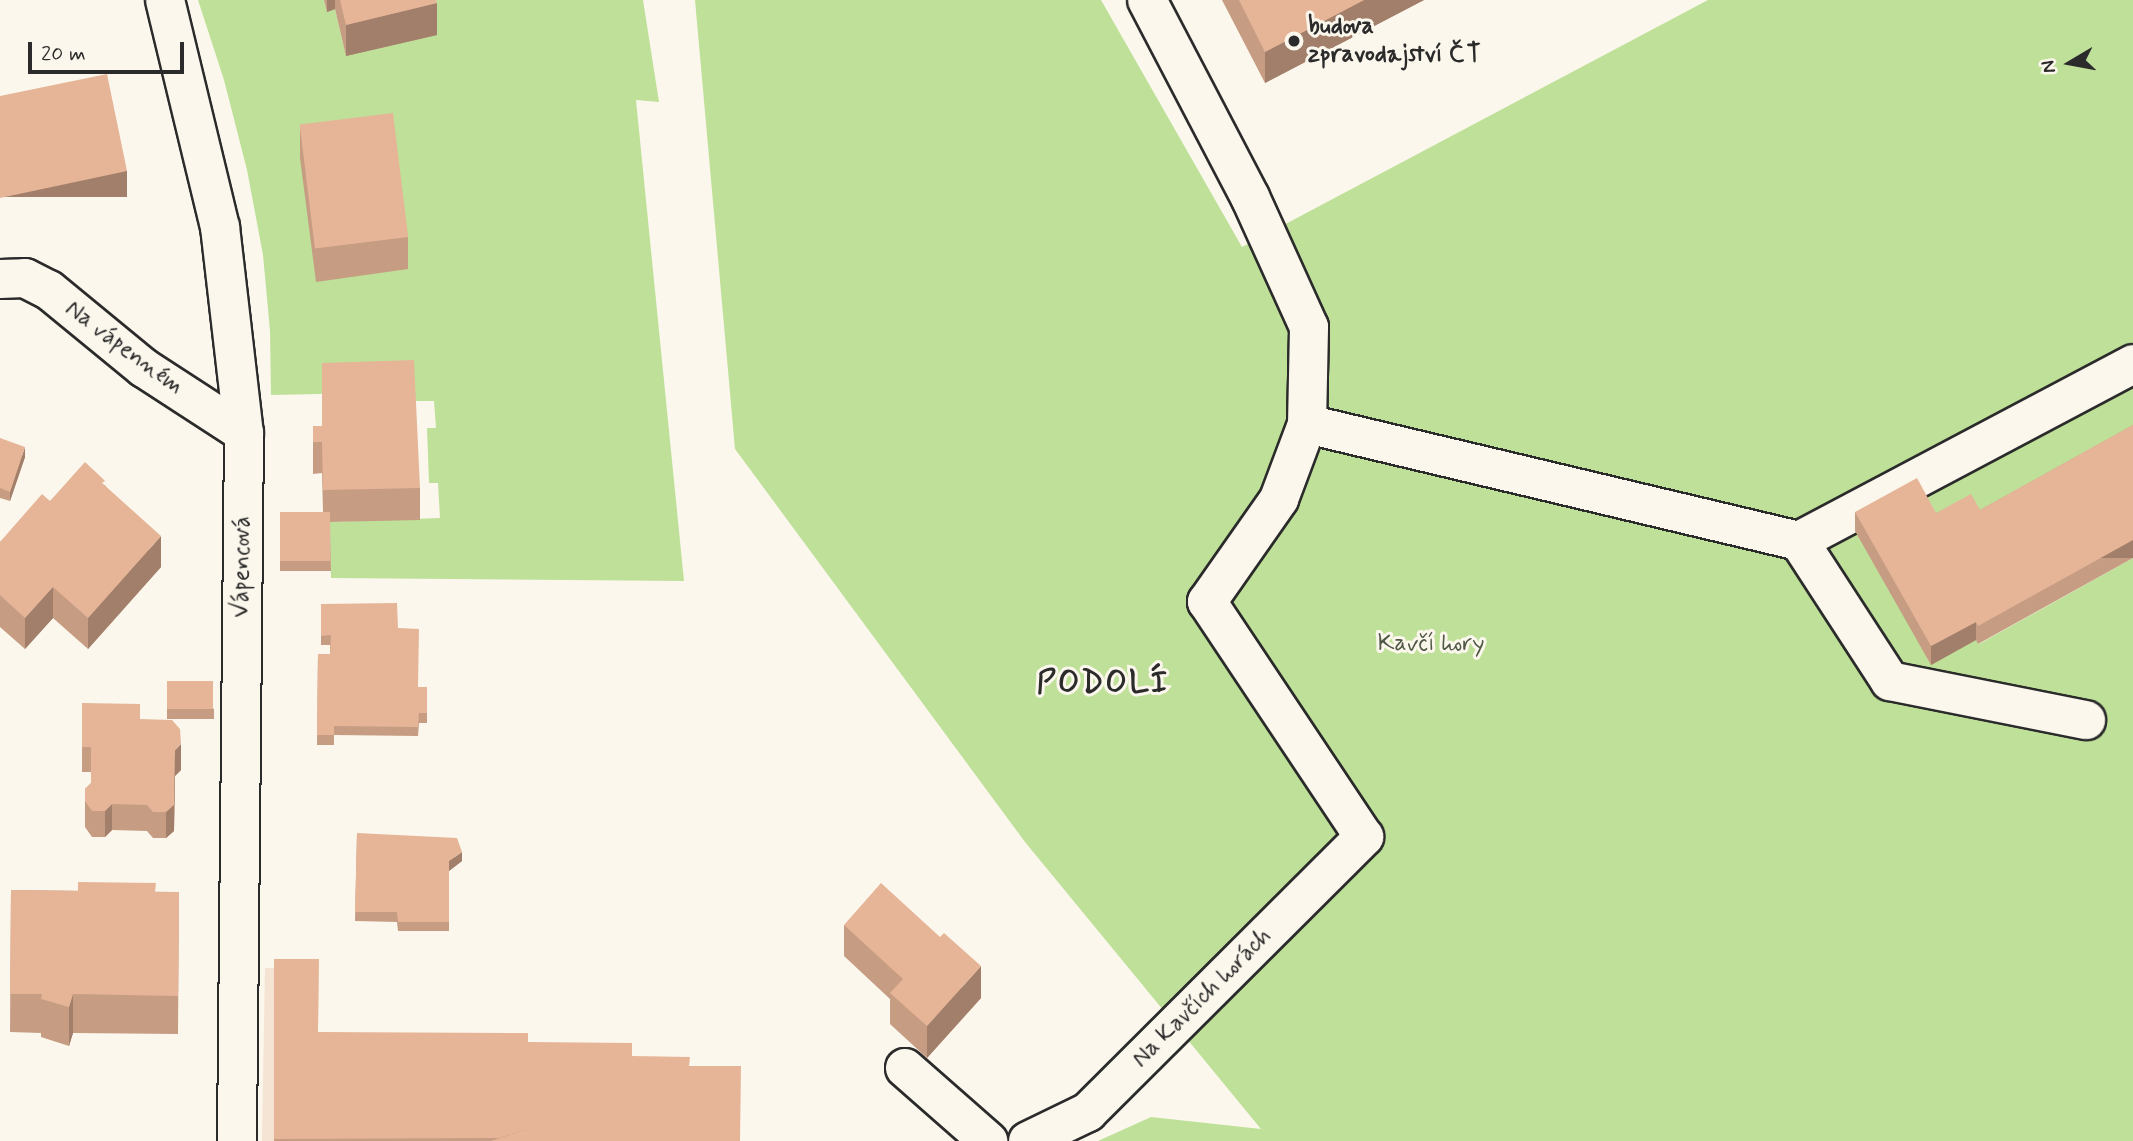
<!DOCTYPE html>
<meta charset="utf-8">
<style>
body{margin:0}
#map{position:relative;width:2133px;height:1141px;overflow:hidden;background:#fbf7ec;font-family:Mynerve,sans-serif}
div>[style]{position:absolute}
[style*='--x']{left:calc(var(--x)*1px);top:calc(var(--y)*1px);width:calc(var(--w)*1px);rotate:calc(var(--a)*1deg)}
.built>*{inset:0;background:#f5e3d3;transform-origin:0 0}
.green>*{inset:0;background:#bfe099}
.roads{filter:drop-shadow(2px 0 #2b2b2b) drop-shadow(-2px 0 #2b2b2b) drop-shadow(0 2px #2b2b2b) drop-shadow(0 -2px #2b2b2b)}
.minor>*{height:38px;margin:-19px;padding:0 19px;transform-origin:19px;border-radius:19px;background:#fbf7ec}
.wall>*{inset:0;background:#c69c83}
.shaded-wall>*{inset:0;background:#a17f6a;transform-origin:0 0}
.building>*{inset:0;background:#e6b598;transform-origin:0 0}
.dots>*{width:19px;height:19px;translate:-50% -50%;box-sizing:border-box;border:4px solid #fbf7ec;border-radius:50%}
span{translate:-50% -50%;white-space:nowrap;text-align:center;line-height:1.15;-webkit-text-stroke:6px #fbf7ec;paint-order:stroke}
.poi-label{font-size:24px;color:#2b2b2b;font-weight:700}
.left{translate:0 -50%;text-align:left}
.street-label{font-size:24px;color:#2b2b2b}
.park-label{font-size:24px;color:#505846}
.district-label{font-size:32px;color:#2b2b2b;font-weight:700;letter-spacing:2px}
.north{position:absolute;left:2035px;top:28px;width:70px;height:70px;-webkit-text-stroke:5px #fbf7ec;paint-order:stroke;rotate:260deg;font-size:19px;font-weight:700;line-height:28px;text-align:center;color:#2b2b2b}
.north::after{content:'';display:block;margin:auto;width:24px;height:32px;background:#2b2b2b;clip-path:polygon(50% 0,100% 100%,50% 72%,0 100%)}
.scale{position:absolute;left:28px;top:42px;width:156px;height:32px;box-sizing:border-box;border:4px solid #2b2b2b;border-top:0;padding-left:9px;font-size:21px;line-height:24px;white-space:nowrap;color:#2b2b2b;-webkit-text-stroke:5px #fbf7ec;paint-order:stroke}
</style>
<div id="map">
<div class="built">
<div style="left:265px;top:968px;width:54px;height:173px;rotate:1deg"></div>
</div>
<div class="green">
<div style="clip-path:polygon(198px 0,324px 0,327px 11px,335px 9px,346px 55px,429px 0,643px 0,659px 102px,636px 100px,684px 581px,331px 578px,330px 522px,440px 518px,438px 483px,429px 483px,427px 428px,436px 428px,434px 401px,415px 401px,414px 392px,271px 395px,270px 331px,263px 255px,247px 170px,224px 80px)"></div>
<div style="clip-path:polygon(695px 0,1101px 0,1242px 247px,1708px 0,2133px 0,2133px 443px,1976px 640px,1979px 644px,2133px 558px,2133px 1141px,1098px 1141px,1151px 1117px,1261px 1129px,1025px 842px,735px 449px)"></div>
</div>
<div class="roads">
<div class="minor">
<div style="--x:165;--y:0;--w:234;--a:76.4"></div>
<div style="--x:220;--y:227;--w:207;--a:83.4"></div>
<div style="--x:244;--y:433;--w:708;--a:90.57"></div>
<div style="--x:0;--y:279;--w:25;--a:-2"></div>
<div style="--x:25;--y:278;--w:27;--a:27"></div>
<div style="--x:49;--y:290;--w:123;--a:39.4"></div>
<div style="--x:144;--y:368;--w:119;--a:33"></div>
<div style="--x:1307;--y:424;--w:506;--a:13.38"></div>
<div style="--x:1799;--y:541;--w:167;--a:57"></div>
<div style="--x:1890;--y:681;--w:200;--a:11.3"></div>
<div style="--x:1799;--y:541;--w:378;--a:-27.9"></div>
<div style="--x:905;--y:1068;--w:111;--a:41.3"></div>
<div style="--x:1028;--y:1141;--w:67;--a:-25.8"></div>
<div style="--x:1088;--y:1112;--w:390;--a:-44.9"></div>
<div style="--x:1364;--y:837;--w:283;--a:-123.7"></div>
<div style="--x:1207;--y:602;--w:126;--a:-55"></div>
<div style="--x:1279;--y:499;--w:80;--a:-69.5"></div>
<div style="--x:1307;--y:424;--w:97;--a:-88.8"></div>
<div style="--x:1309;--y:327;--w:143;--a:-114.4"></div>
<div style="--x:1250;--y:197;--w:222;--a:-117.6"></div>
</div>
</div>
<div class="wall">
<div style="clip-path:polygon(324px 0,436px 0,437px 35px,346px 56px,335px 9px,327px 12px)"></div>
<div style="clip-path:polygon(1222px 0,1424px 0,1265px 83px)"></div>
<div style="clip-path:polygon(300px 127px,408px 237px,408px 269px,316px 282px,300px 158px)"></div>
<div style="clip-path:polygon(2133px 425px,2133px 558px,1978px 644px,1976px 640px,1931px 665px,1855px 531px,1855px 512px,1936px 513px,1980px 510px)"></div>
<div style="clip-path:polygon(313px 426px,420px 488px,420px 520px,330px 522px,331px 571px,280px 571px,280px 512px,323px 512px,322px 473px,313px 474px)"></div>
<div style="clip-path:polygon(0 438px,25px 457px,10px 501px,0 498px)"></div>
<div style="clip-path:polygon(105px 485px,161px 567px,88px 649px,53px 618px,25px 649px,0 627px,0 542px,50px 501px)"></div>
<div style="clip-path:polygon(321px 604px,398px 628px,418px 687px,427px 687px,427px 723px,419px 723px,418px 736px,334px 735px,334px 745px,317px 745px,318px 654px,330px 654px,330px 645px,321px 645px)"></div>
<div style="clip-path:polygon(167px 681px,214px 709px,214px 719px,167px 719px)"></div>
<div style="clip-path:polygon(82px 703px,140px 719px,181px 770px,175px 776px,174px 831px,166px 838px,153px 838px,147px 831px,112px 830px,105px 837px,92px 837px,85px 827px,85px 789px,91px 783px,91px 772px,82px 772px)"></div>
<div style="clip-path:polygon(357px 833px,462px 861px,449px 871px,449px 931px,398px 931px,397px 922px,355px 921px)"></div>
<div style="clip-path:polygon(11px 890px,179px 892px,178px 1034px,73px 1033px,69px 1046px,41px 1037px,41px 1033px,10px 1032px)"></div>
<div style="clip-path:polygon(844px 925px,981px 998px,927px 1058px,890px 1024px,890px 999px,844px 956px)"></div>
<div style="clip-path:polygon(274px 959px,318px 1032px,528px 1042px,689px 1066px,740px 1141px,274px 1141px)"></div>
</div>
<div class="shaded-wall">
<div style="clip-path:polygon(327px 0,335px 0,335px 9px,327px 12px)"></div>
<div style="clip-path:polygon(1364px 0,1424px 0,1265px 83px,1265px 52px)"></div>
<div style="clip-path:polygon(437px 3px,437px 35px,346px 56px,346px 25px)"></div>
<div style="left:127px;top:171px;width:26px;height:130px;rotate:90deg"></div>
<div style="clip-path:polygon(25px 447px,25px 457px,10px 501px,10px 492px)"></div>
<div style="clip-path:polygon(161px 536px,161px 567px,88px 649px,88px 618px)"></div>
<div style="left:2133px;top:540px;width:18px;height:177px;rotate:90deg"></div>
<div style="clip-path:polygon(53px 587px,53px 618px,25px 649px,25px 618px)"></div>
<div style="clip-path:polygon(1976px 622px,1976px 640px,1931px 665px,1931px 646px)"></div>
<div style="clip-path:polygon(181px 744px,181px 770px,175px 776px,174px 831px,166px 838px,166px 812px,175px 750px)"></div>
<div style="clip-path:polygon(112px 804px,112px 830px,105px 837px,105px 811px)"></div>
<div style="clip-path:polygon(462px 852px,462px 861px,449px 871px,449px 861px)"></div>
<div style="clip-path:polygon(981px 966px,981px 998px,927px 1058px,927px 1026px)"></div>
<div style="clip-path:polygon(73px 994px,73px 1033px,69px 1046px,69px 1007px)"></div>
</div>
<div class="building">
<div style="clip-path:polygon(340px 0,436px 0,437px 3px,346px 25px)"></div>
<div style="clip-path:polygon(1239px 0,1364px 0,1265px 52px)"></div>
<div style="clip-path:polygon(107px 74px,127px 171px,0 198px,0 96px)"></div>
<div style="left:393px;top:113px;width:125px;height:94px;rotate:83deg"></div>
<div style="clip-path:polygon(414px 360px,420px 488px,323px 490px,322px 442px,313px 442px,313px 426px,322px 426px,322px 363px)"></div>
<div style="clip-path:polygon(2133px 425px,2133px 540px,1978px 626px,1976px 622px,1931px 646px,1855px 512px,1917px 478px,1936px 513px,1971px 494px,1980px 510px)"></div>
<div style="clip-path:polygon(0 438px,25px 447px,10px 492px,0 488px)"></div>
<div style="clip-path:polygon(85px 462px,101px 477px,105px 481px,102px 483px,161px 536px,88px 618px,53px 587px,25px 618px,0 595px,0 542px,42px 494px,50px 501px)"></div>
<div style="left:280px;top:512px;width:50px;height:49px"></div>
<div style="clip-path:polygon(397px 603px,398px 628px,419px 629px,418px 687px,427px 687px,427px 713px,419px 713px,418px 727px,334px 726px,334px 735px,317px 735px,318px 654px,330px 654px,331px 635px,321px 636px,321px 604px)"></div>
<div style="left:167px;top:681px;width:46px;height:28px"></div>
<div style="clip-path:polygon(82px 703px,140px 704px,140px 719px,172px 720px,180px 729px,181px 744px,175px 750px,174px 805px,166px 812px,153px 812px,147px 805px,112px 804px,105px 811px,92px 811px,85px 801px,85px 789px,91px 783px,91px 747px,82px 747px)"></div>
<div style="clip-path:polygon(357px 833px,457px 838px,462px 852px,449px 861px,449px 922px,398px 922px,397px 912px,355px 912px)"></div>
<div style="clip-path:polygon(78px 882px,156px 883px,155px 892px,179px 892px,178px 996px,73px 994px,69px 1007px,41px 999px,42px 994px,10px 994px,11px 890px,78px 891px)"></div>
<div style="clip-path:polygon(881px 883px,940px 937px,944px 933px,981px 966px,927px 1026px,890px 993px,903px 979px,844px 925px)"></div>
<div style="clip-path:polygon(274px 959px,319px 959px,318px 1032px,528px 1033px,528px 1042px,632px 1043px,632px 1056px,690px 1057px,689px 1066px,741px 1066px,740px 1141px,527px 1141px,527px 1129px,499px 1138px,274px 1139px)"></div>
<div style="clip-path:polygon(527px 1129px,527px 1141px,469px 1141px,491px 1141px)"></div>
</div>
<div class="dots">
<div style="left:1294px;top:41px;background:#2b2b2b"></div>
</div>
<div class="poi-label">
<span class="left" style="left:1308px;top:41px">budova<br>zpravodajství ČT</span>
</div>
<div class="street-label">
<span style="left:124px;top:348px;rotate:37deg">Na vápenném</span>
<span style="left:242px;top:567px;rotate:-89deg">Vápencová</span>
<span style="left:1202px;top:998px;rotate:-45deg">Na Kavčích horách</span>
</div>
<div class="park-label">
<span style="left:1431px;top:644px">Kavčí hory</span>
</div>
<div class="district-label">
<span style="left:1103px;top:683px">PODOLÍ</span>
</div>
<div class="north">N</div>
<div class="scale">20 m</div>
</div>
